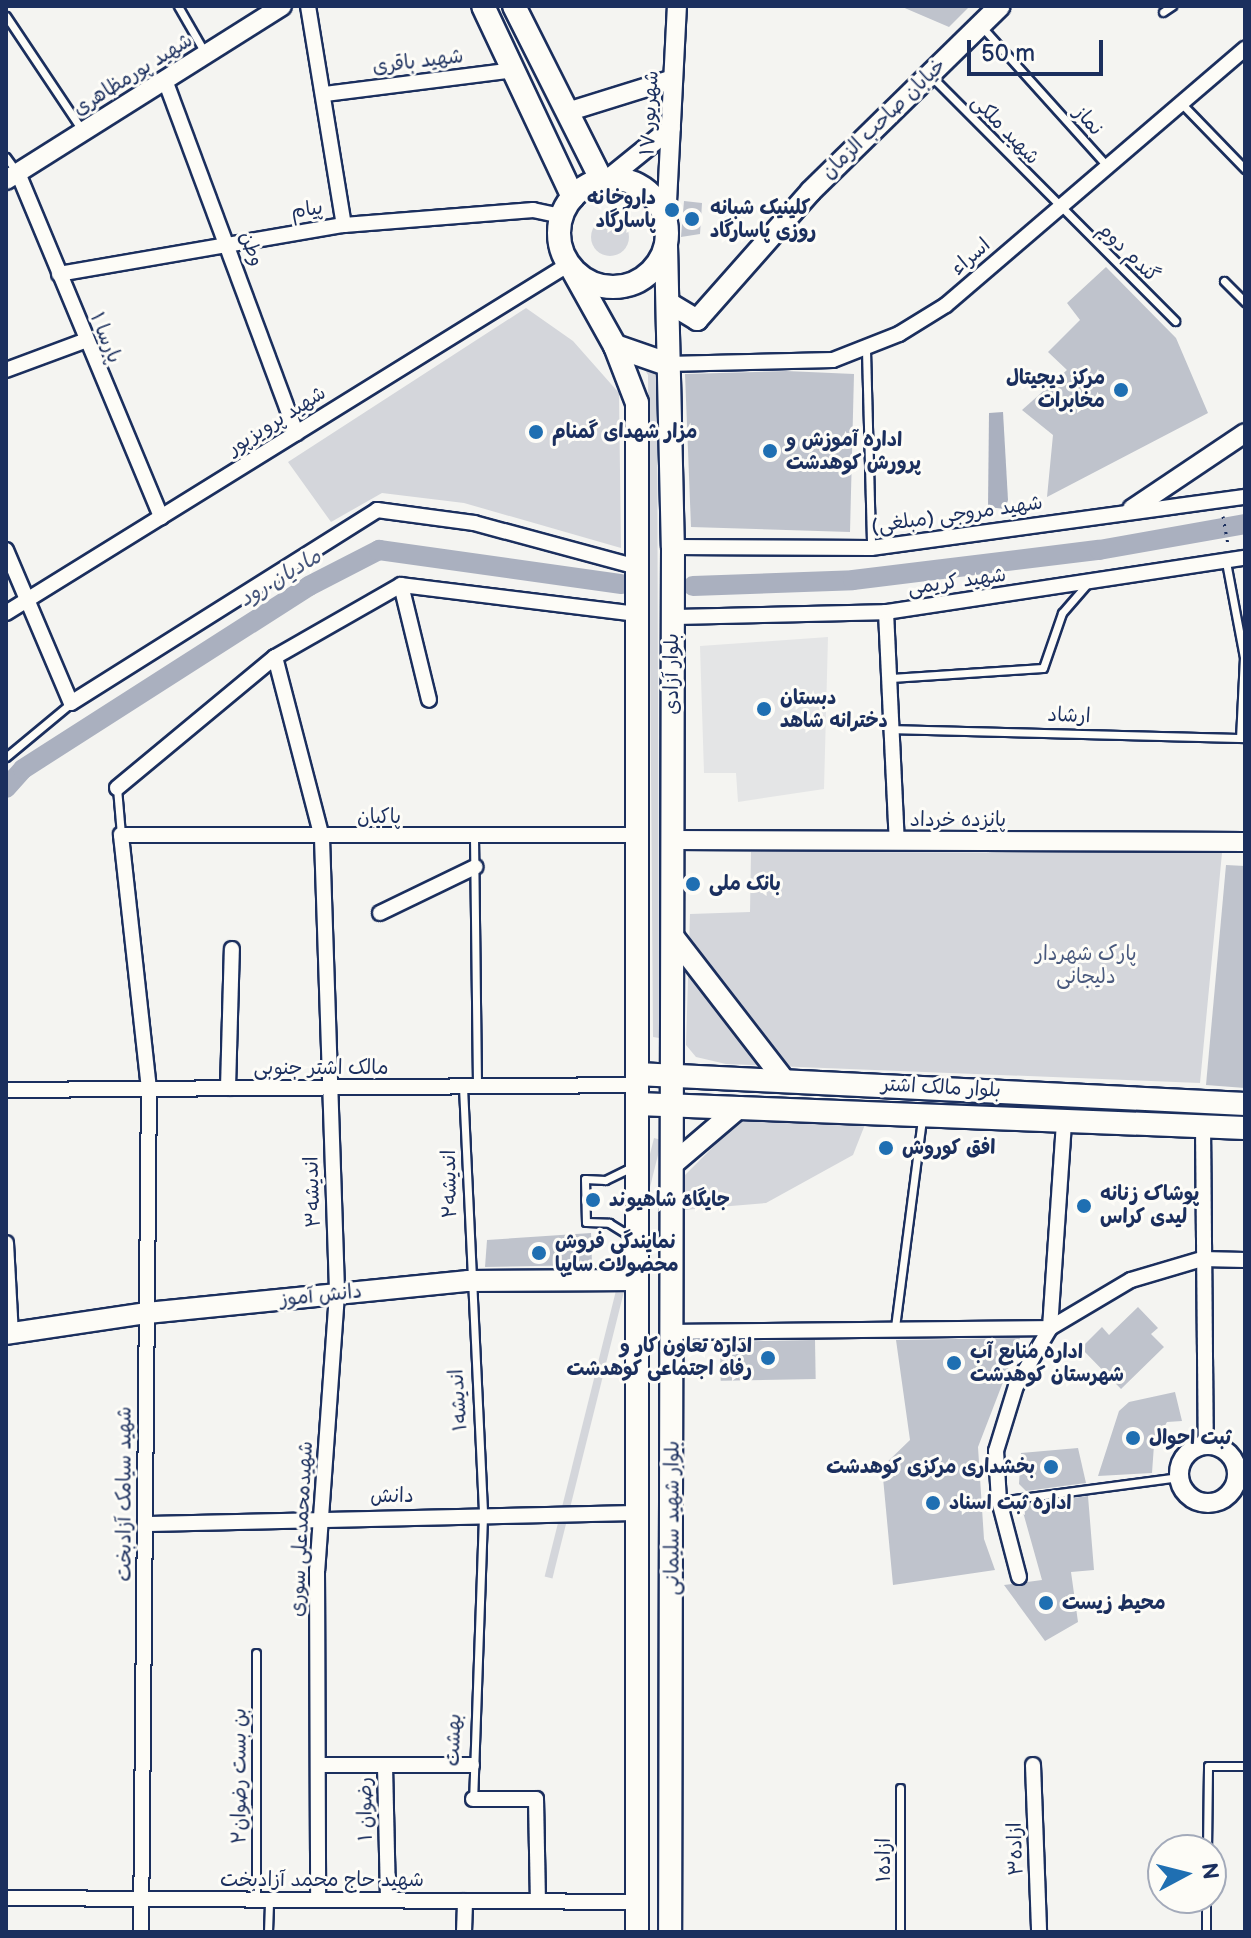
<!DOCTYPE html>
<meta charset="utf-8">
<style>
body{margin:0}
#map{position:relative;width:1251px;height:1938px;overflow:hidden;background:#f4f4f1;font-family:"Balsamiq Sans","Playpen Sans Arabic",sans-serif}
div>[style]{position:absolute}
[style*='--x']{left:calc(var(--x)*1px);top:calc(var(--y)*1px);width:calc(var(--w)*1px);rotate:calc(var(--a)*1deg)}
.built>*{inset:0;background:#e4e5e6}
.green>*{inset:0;background:#d4d6db;transform-origin:0 0}
.round{border-radius:50%}
.water>*{inset:0;background:#aab0bf}
.canal>*{height:20px;margin:-10px;padding:0 10px;transform-origin:10px;border-radius:10px;background:#aab0bf}
.building>*{inset:0;background:#bfc3cc;transform-origin:0 0}
.path>*{height:3px;margin-top:-1.5px;transform-origin:0;background:repeating-linear-gradient(90deg,#1b2f5e 0 2px,transparent 0 8px)}
.roads{filter:drop-shadow(2px 0 #1b2f5e) drop-shadow(-2px 0 #1b2f5e) drop-shadow(0 2px #1b2f5e) drop-shadow(0 -2px #1b2f5e)}
.service>*{height:7px;margin:-3.5px;padding:0 3.5px;transform-origin:3.5px;border-radius:3.5px;background:#fdfcf7}
.minor>*{height:14px;margin:-7px;padding:0 7px;transform-origin:7px;border-radius:7px;background:#fdfcf7}
.tertiary>*{height:18px;margin:-9px;padding:0 9px;transform-origin:9px;border-radius:9px;background:#fdfcf7}
.tertiary>.ring{margin:-9px;padding:0;box-sizing:content-box;background:none;border:18px solid #fdfcf7;border-radius:50%}
.secondary>*{height:20px;margin:-10px;padding:0 10px;transform-origin:10px;border-radius:10px;background:#fdfcf7}
.primary>*{height:22px;margin:-11px;padding:0 11px;transform-origin:11px;border-radius:11px;background:#fdfcf7}
.primary>.ring{margin:-11px;padding:0;box-sizing:content-box;background:none;border:22px solid #fdfcf7;border-radius:50%}
.dots>*{width:22px;height:22px;translate:-50% -50%;box-sizing:border-box;border:4px solid #fdfcf7;border-radius:50%}
span{translate:-50% -50%;white-space:nowrap;text-align:center;line-height:1.15;-webkit-text-stroke:6px #fdfcf7;paint-order:stroke}
.street-label{font-size:20px;color:#1b2f5e}
.poi-label{font-size:20px;color:#1b2f5e;font-weight:700}
.right{translate:-100% -50%;text-align:right}
.left{translate:0 -50%;text-align:left}
.park-label{font-size:20px;color:#49597d}
.water-label{font-size:22px;color:#46567b;font-style:italic}
.frame{position:absolute;inset:0;border:8px solid #1b2f5e;pointer-events:none}
.north{position:absolute;left:1147px;top:1834px;width:80px;height:80px;box-sizing:border-box;background:#fdfcf7;border:2px solid #a3aaba;border-radius:50%;rotate:83deg;font-size:22px;font-weight:700;line-height:32px;text-align:center;color:#1b2f5e}
.north::after{content:'';display:block;margin:auto;width:28px;height:36px;background:#1f6fb2;clip-path:polygon(50% 0,100% 100%,50% 72%,0 100%)}
.scale{position:absolute;left:967px;top:40px;width:136px;height:36px;box-sizing:border-box;border:4px solid #1b2f5e;border-top:0;padding-left:10px;font-size:24px;line-height:28px;white-space:nowrap;color:#1b2f5e;-webkit-text-stroke:6px #fdfcf7;paint-order:stroke}
</style>
<div id="map">
<div class="built">
<div style="clip-path:polygon(828px 637px,824px 789px,738px 802px,736px 773px,704px 773px,700px 646px)"></div>
</div>
<div class="green">
<div class="round" style="left:591px;top:218px;width:38px;height:38px"></div>
<div style="clip-path:polygon(526px 308px,573px 341px,619px 393px,621px 548px,464px 503px,382px 493px,331px 522px,288px 462px)"></div>
<div style="clip-path:polygon(640px 361px,657px 366px,659px 1038px,653px 1037px,648px 375px)"></div>
<div style="clip-path:polygon(751px 852px,1222px 853px,1200px 1083px,726px 1064px,696px 1057px,686px 1045px,690px 914px,750px 912px)"></div>
<div style="clip-path:polygon(740px 1120px,866px 1122px,853px 1155px,766px 1203px,683px 1210px,685px 1175px)"></div>
<div style="left:654px;top:1138px;width:8px;height:452px;rotate:14deg"></div>
</div>
<div class="water">
<div style="clip-path:polygon(1003px 412px,1008px 500px,1005px 509px,988px 507px,989px 413px)"></div>
</div>
<div class="canal">
<div style="--x:693;--y:586;--w:160;--a:-2.1"></div>
<div style="--x:853;--y:580;--w:248;--a:-7"></div>
<div style="--x:1099;--y:550;--w:148;--a:-10.1"></div>
<div style="--x:6;--y:788;--w:25;--a:-48"></div>
<div style="--x:23;--y:769;--w:340;--a:-32.6"></div>
<div style="--x:309;--y:586;--w:79;--a:-27.2"></div>
<div style="--x:379;--y:550;--w:245;--a:8"></div>
</div>
<div class="building">
<div style="clip-path:polygon(900px 6px,970px 6px,949px 27px)"></div>
<div style="clip-path:polygon(684px 201px,702px 203px,700px 234px,681px 237px)"></div>
<div style="clip-path:polygon(1106px 267px,1176px 338px,1208px 413px,1047px 497px,1053px 435px,1022px 410px,1067px 370px,1048px 352px,1080px 320px,1067px 303px)"></div>
<div style="clip-path:polygon(786px 371px,854px 374px,850px 532px,691px 527px,685px 374px)"></div>
<div style="clip-path:polygon(1226px 865px,1245px 866px,1245px 1088px,1206px 1085px)"></div>
<div style="clip-path:polygon(591px 1233px,592px 1265px,485px 1267px,487px 1240px)"></div>
<div style="clip-path:polygon(1138px 1307px,1158px 1328px,1151px 1334px,1164px 1347px,1121px 1389px,1081px 1348px,1102px 1327px,1109px 1335px)"></div>
<div style="clip-path:polygon(1020px 1338px,978px 1447px,984px 1539px,995px 1570px,893px 1585px,882px 1467px,910px 1440px,896px 1340px)"></div>
<div style="left:815px;top:1340px;width:39px;height:95px;rotate:89deg"></div>
<div style="clip-path:polygon(1175px 1392px,1182px 1421px,1167px 1422px,1154px 1445px,1152px 1473px,1098px 1476px,1119px 1411px,1129px 1402px)"></div>
<div style="clip-path:polygon(1078px 1448px,1086px 1483px,1026px 1491px,1019px 1484px,1021px 1453px)"></div>
<div style="clip-path:polygon(1088px 1496px,1094px 1570px,1071px 1572px,1078px 1622px,1045px 1641px,1004px 1585px,1042px 1580px,1021px 1505px)"></div>
</div>
<div class="path">
<div style="--x:1223;--y:516;--w:28;--a:80"></div>
<div style="--x:1235;--y:1462;--w:10;--a:0"></div>
</div>
<div class="roads">
<div class="service">
<div style="--x:178;--y:6;--w:54;--a:60.1"></div>
<div style="--x:1163;--y:12;--w:11;--a:-34"></div>
<div style="--x:6;--y:16;--w:137;--a:56.3"></div>
<div style="--x:982;--y:27;--w:187;--a:48"></div>
<div style="--x:931;--y:76;--w:346;--a:45.1"></div>
<div style="--x:1181;--y:103;--w:92;--a:45.9"></div>
<div style="--x:6;--y:157;--w:17;--a:54"></div>
<div style="--x:1224;--y:281;--w:30;--a:45"></div>
<div style="--x:866;--y:350;--w:197;--a:88.5"></div>
<div style="--x:1226;--y:562;--w:97;--a:79.3"></div>
<div style="--x:1244;--y:657;--w:81;--a:92.8"></div>
<div style="--x:891;--y:678;--w:152;--a:-3.8"></div>
<div style="--x:1043;--y:668;--w:58;--a:-70.9"></div>
<div style="--x:1062;--y:613;--w:37;--a:-49"></div>
<div style="--x:891;--y:729;--w:354;--a:1.5"></div>
<div style="--x:6;--y:757;--w:85;--a:-39.7"></div>
<div style="--x:117;--y:788;--w:47;--a:85.1"></div>
<div style="--x:474;--y:837;--w:249;--a:89.3"></div>
<div style="--x:463;--y:1087;--w:429;--a:87.3"></div>
<div style="--x:483;--y:1516;--w:283;--a:92"></div>
<div style="--x:632;--y:1167;--w:30;--a:154"></div>
<div style="--x:605;--y:1180;--w:20;--a:-177"></div>
<div style="--x:585;--y:1179;--w:43;--a:88.7"></div>
<div style="--x:586;--y:1222;--w:23;--a:2"></div>
<div style="--x:609;--y:1223;--w:28;--a:32"></div>
<div style="--x:895;--y:1327;--w:210;--a:-82.6"></div>
<div style="--x:999;--y:1501;--w:182;--a:-7.6"></div>
<div style="--x:1207;--y:1850;--w:84;--a:-89.3"></div>
<div style="--x:1208;--y:1766;--w:37;--a:0"></div>
<div style="--x:256;--y:1899;--w:246;--a:-90"></div>
<div style="--x:268;--y:1932;--w:32;--a:-88"></div>
<div style="--x:900;--y:1932;--w:144;--a:-90"></div>
<div style="--x:1206;--y:1932;--w:34;--a:-90"></div>
</div>
<div class="minor">
<div style="--x:308;--y:6;--w:222;--a:80.7"></div>
<div style="--x:165;--y:80;--w:377;--a:69.6"></div>
<div style="--x:325;--y:94;--w:193;--a:-7.2"></div>
<div style="--x:18;--y:173;--w:373;--a:67.4"></div>
<div style="--x:59;--y:274;--w:289;--a:-9.8"></div>
<div style="--x:344;--y:225;--w:190;--a:-4.5"></div>
<div style="--x:533;--y:210;--w:30;--a:12"></div>
<div style="--x:667;--y:364;--w:166;--a:-1.4"></div>
<div style="--x:833;--y:360;--w:71;--a:-21.5"></div>
<div style="--x:899;--y:334;--w:55;--a:-31.7"></div>
<div style="--x:946;--y:305;--w:394;--a:-40.6"></div>
<div style="--x:6;--y:370;--w:83;--a:-20.4"></div>
<div style="--x:673;--y:547;--w:198;--a:0.3"></div>
<div style="--x:871;--y:548;--w:377;--a:-7.8"></div>
<div style="--x:6;--y:550;--w:166;--a:67"></div>
<div style="--x:71;--y:703;--w:362;--a:-32.2"></div>
<div style="--x:377;--y:510;--w:98;--a:7.6"></div>
<div style="--x:474;--y:523;--w:169;--a:15.1"></div>
<div style="--x:401;--y:585;--w:118;--a:76.3"></div>
<div style="--x:886;--y:612;--w:230;--a:87.3"></div>
<div style="--x:6;--y:613;--w:662;--a:-31.79"></div>
<div style="--x:672;--y:617;--w:214;--a:-1.3"></div>
<div style="--x:886;--y:612;--w:363;--a:-8.6"></div>
<div style="--x:275;--y:657;--w:187;--a:75.4"></div>
<div style="--x:322;--y:838;--w:456;--a:88.1"></div>
<div style="--x:337;--y:1294;--w:277;--a:94.1"></div>
<div style="--x:317;--y:1570;--w:330;--a:89.8"></div>
<div style="--x:117;--y:788;--w:205;--a:-39.7"></div>
<div style="--x:275;--y:657;--w:145;--a:-29.7"></div>
<div style="--x:401;--y:585;--w:237;--a:7"></div>
<div style="--x:380;--y:913;--w:106;--a:-25.8"></div>
<div style="--x:228;--y:1088;--w:139;--a:-88.4"></div>
<div style="--x:6;--y:1090;--w:631;--a:-0.45"></div>
<div style="--x:1203;--y:1126;--w:319;--a:89.5"></div>
<div style="--x:6;--y:1243;--w:91;--a:86.9"></div>
<div style="--x:673;--y:1332;--w:377;--a:-0.6"></div>
<div style="--x:1050;--y:1328;--w:208;--a:-86.1"></div>
<div style="--x:145;--y:1524;--w:494;--a:-1.3"></div>
<div style="--x:1019;--y:1577;--w:79;--a:-104.7"></div>
<div style="--x:999;--y:1501;--w:50;--a:-93.4"></div>
<div style="--x:996;--y:1451;--w:68;--a:-72.9"></div>
<div style="--x:1016;--y:1386;--w:67;--a:-59.6"></div>
<div style="--x:1050;--y:1328;--w:94;--a:-30.7"></div>
<div style="--x:1131;--y:1280;--w:74;--a:-16.5"></div>
<div style="--x:1202;--y:1259;--w:43;--a:1.3"></div>
<div style="--x:319;--y:1765;--w:153;--a:0"></div>
<div style="--x:1033;--y:1765;--w:167;--a:87.9"></div>
<div style="--x:385;--y:1766;--w:134;--a:88.7"></div>
<div style="--x:473;--y:1799;--w:63;--a:0"></div>
<div style="--x:536;--y:1799;--w:102;--a:88.9"></div>
<div style="--x:6;--y:1898;--w:631;--a:0.36"></div>
<div style="--x:141;--y:1932;--w:843;--a:-89.46"></div>
<div style="--x:149;--y:1089;--w:256;--a:-96.3"></div>
<div style="--x:121;--y:835;--w:515;--a:0"></div>
<div style="--x:464;--y:1932;--w:31;--a:-88"></div>
</div>
<div class="tertiary">
<div style="--x:567;--y:112;--w:111;--a:-17.3"></div>
<div style="--x:608;--y:179;--w:81;--a:-39"></div>
<div style="--x:6;--y:180;--w:326;--a:-32.2"></div>
<div style="--x:666;--y:222;--w:216;--a:-87.1"></div>
<div style="--x:1132;--y:509;--w:136;--a:-33.9"></div>
<div style="--x:671;--y:840;--w:574;--a:0.2"></div>
<div class="ring" style="left:1179px;top:1445px;width:40px;height:40px"></div>
</div>
<div class="secondary">
<div style="--x:669;--y:303;--w:33;--a:31"></div>
<div style="--x:697;--y:320;--w:172;--a:-48.5"></div>
<div style="--x:811;--y:191;--w:264;--a:-44.4"></div>
<div style="--x:673;--y:936;--w:178;--a:52.3"></div>
<div style="--x:673;--y:1164;--w:88;--a:-40.4"></div>
<div style="--x:6;--y:1334;--w:143;--a:-8.5"></div>
<div style="--x:147;--y:1313;--w:323;--a:-5.7"></div>
<div style="--x:468;--y:1281;--w:169;--a:-0.3"></div>
</div>
<div class="primary">
<div style="--x:483;--y:6;--w:211;--a:64.8"></div>
<div style="--x:514;--y:6;--w:196;--a:63.3"></div>
<div class="ring" style="left:559px;top:179px;width:86px;height:86px"></div>
<div style="--x:666;--y:245;--w:302;--a:88.7"></div>
<div style="--x:673;--y:547;--w:1385;--a:90.12"></div>
<div style="--x:572;--y:269;--w:88;--a:60.8"></div>
<div style="--x:615;--y:346;--w:61;--a:68.9"></div>
<div style="--x:637;--y:403;--w:1529;--a:90"></div>
<div style="--x:615;--y:346;--w:55;--a:19.1"></div>
<div style="--x:637;--y:1074;--w:609;--a:2.82"></div>
<div style="--x:638;--y:1104;--w:607;--a:2.26"></div>
</div>
</div>
<div class="dots">
<div style="left:672px;top:210px;background:#1f6fb2"></div>
<div style="left:692px;top:219px;background:#1f6fb2"></div>
<div style="left:1121px;top:390px;background:#1f6fb2"></div>
<div style="left:536px;top:432px;background:#1f6fb2"></div>
<div style="left:770px;top:451px;background:#1f6fb2"></div>
<div style="left:764px;top:709px;background:#1f6fb2"></div>
<div style="left:693px;top:884px;background:#1f6fb2"></div>
<div style="left:886px;top:1148px;background:#1f6fb2"></div>
<div style="left:593px;top:1200px;background:#1f6fb2"></div>
<div style="left:1084px;top:1206px;background:#1f6fb2"></div>
<div style="left:539px;top:1253px;background:#1f6fb2"></div>
<div style="left:768px;top:1358px;background:#1f6fb2"></div>
<div style="left:954px;top:1363px;background:#1f6fb2"></div>
<div style="left:1133px;top:1438px;background:#1f6fb2"></div>
<div style="left:1051px;top:1467px;background:#1f6fb2"></div>
<div style="left:933px;top:1503px;background:#1f6fb2"></div>
<div style="left:1046px;top:1603px;background:#1f6fb2"></div>
</div>
<div class="street-label">
<span style="left:418px;top:62px;rotate:-7deg">شهید باقری</span>
<span style="left:133px;top:75px;rotate:-32deg">شهید پورمظاهری</span>
<span style="left:650px;top:113px;rotate:-87deg">۱۷ شهریور</span>
<span style="left:884px;top:119px;rotate:-44deg">خیابان صاحب الزمان</span>
<span style="left:1088px;top:121px;rotate:48deg">نماز</span>
<span style="left:1005px;top:130px;rotate:46deg">شهید ملکی</span>
<span style="left:307px;top:210px;rotate:-8deg">پیام</span>
<span style="left:251px;top:249px;rotate:70deg">وطن</span>
<span style="left:1128px;top:253px;rotate:44deg">گندم دوم</span>
<span style="left:971px;top:257px;rotate:-41deg">اسراء</span>
<span style="left:105px;top:338px;rotate:68deg">پارسا ۱</span>
<span style="left:277px;top:421px;rotate:-32deg">شهید پرویزپور</span>
<span style="left:957px;top:515px;rotate:-8deg">شهید مروجی (مبلغی)</span>
<span style="left:957px;top:582px;rotate:-8deg">شهید کریمی</span>
<span style="left:672px;top:674px;rotate:-90deg">بلوار آزادی</span>
<span style="left:1069px;top:716px;rotate:2deg">ارشاد</span>
<span style="left:379px;top:817px">پاکبان</span>
<span style="left:958px;top:820px">پانزده خرداد</span>
<span style="left:321px;top:1068px">مالک اشتر جنوبی</span>
<span style="left:941px;top:1088px;rotate:3deg">بلوار مالک اشتر</span>
<span style="left:450px;top:1184px;rotate:-91deg">اندیشه۲</span>
<span style="left:313px;top:1192px;rotate:-92deg">اندیشه۳</span>
<span style="left:321px;top:1296px;rotate:-6deg">دانش آموز</span>
<span style="left:459px;top:1400px;rotate:-94deg">اندیشه۱</span>
<span style="left:125px;top:1494px;rotate:-90deg">شهید سیامک آزادبخت</span>
<span style="left:392px;top:1496px">دانش</span>
<span style="left:673px;top:1518px;rotate:-90deg">بلوار شهید سلیمانی</span>
<span style="left:302px;top:1529px;rotate:-87deg">شهیدمحمدعلی سوری</span>
<span style="left:454px;top:1740px;rotate:-88deg">بهشت</span>
<span style="left:240px;top:1776px;rotate:-90deg">بن بست رضوان۲</span>
<span style="left:366px;top:1809px;rotate:-91deg">رضوان ۱</span>
<span style="left:1016px;top:1849px;rotate:-92deg">ازاده۳</span>
<span style="left:884px;top:1860px;rotate:-90deg">ازاده۱</span>
<span style="left:322px;top:1880px">شهید حاج محمد آزادبخت</span>
</div>
<div class="poi-label">
<span class="right" style="left:656px;top:210px">داروخانه<br>پاسارگاد</span>
<span class="left" style="left:710px;top:220px">کلینیک شبانه<br>روزی پاسارگاد</span>
<span class="right" style="left:1105px;top:390px">مرکز دیجیتال<br>مخابرات</span>
<span class="left" style="left:552px;top:432px">مزار شهدای گمنام</span>
<span class="left" style="left:786px;top:452px">اداره آموزش و<br>پرورش کوهدشت</span>
<span class="left" style="left:780px;top:710px">دبستان<br>دخترانه شاهد</span>
<span class="left" style="left:709px;top:884px">بانک ملی</span>
<span class="left" style="left:902px;top:1148px">افق کوروش</span>
<span class="left" style="left:1100px;top:1206px">پوشاک زنانه<br>لیدی کراس</span>
<span class="left" style="left:609px;top:1200px">جایگاه شاهیوند</span>
<span class="left" style="left:555px;top:1254px">نمایندگی فروش<br>محصولات سایپا</span>
<span class="right" style="left:752px;top:1358px">اداره تعاون کار و<br>رفاه اجتماعی کوهدشت</span>
<span class="left" style="left:970px;top:1364px">اداره منابع آب<br>شهرستان کوهدشت</span>
<span class="left" style="left:1149px;top:1438px">ثبت احوال</span>
<span class="right" style="left:1035px;top:1467px">بخشداری مرکزی کوهدشت</span>
<span class="left" style="left:949px;top:1503px">اداره ثبت اسناد</span>
<span class="left" style="left:1062px;top:1603px">محیط زیست</span>
</div>
<div class="park-label">
<span style="left:1086px;top:966px">پارک شهردار<br>دلیجانی</span>
</div>
<div class="water-label">
<span style="left:280px;top:578px;rotate:-31deg">مادیان رود</span>
</div>
<div class="frame"></div>
<div class="north">N</div>
<div class="scale">50 m</div>
</div>
